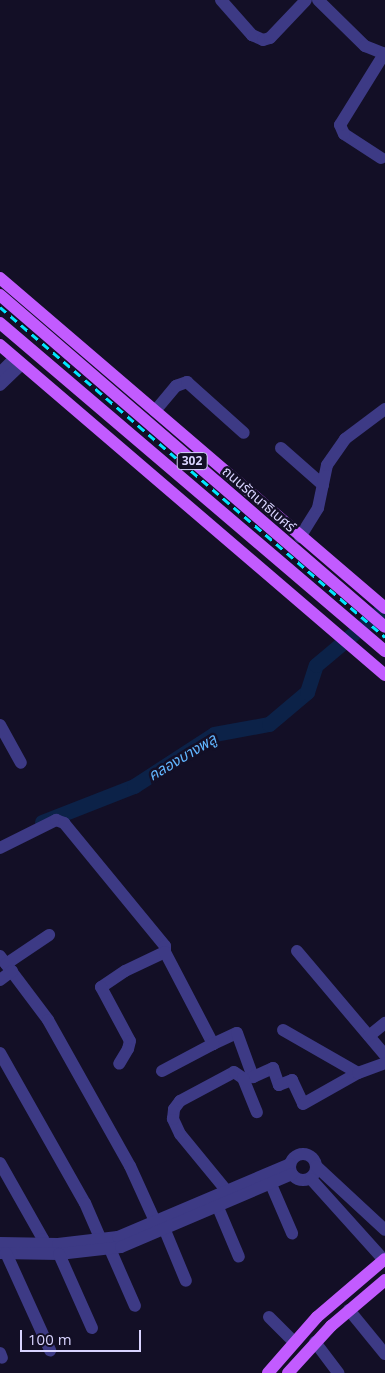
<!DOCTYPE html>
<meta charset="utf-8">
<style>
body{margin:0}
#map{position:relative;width:385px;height:1373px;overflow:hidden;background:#130f26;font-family:"Open Sans","Noto Sans Thai",sans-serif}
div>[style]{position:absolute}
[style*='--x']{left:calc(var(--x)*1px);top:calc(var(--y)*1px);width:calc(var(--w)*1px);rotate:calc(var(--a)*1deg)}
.river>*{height:15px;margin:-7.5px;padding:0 7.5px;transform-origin:7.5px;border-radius:7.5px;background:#0c2248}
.minor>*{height:12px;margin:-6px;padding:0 6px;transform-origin:6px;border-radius:6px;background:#3d3a85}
.minor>.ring{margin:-6px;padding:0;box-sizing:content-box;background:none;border:12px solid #3d3a85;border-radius:50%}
.major>*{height:12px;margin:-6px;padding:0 6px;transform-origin:6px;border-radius:6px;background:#c25bff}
.rail>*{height:2.5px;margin-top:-1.25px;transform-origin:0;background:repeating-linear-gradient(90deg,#00e5ff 0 8px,transparent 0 14px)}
span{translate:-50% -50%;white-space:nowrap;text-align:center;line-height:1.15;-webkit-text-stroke:5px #130f26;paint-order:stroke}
.shield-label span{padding:1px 4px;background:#130f26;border:1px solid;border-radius:4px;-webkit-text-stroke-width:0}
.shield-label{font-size:12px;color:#d9d4ff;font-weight:700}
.street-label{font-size:14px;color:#d9d4ff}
.water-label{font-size:15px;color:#62b6ff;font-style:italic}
.scale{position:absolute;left:20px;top:1330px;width:121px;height:22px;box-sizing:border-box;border:2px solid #d9d4ff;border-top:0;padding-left:6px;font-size:15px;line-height:18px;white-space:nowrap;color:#d9d4ff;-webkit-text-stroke:4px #130f26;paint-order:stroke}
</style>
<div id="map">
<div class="river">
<div style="--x:42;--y:822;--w:99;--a:-21.4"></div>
<div style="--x:134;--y:786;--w:95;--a:-33"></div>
<div style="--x:214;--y:734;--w:56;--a:-10.3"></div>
<div style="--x:269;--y:724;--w:50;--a:-40.1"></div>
<div style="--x:307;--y:692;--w:28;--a:-72"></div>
<div style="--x:316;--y:665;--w:90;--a:-40"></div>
</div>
<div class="minor">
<div style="--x:221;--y:0;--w:47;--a:48.5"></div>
<div style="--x:252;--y:35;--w:12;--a:24"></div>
<div style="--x:263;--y:40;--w:7;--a:-16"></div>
<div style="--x:270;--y:38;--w:52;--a:-46.5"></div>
<div style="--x:318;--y:0;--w:66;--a:44.4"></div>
<div style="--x:365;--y:46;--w:22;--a:22"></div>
<div style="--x:381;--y:158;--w:44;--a:-147"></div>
<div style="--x:344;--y:134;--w:10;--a:-114"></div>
<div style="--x:340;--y:125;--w:84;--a:-58.2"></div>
<div style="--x:0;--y:373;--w:21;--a:-45"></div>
<div style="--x:0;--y:385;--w:30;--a:-44"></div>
<div style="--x:155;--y:411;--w:33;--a:-50"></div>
<div style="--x:176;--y:386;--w:12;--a:-20"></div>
<div style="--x:187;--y:382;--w:76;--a:41.8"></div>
<div style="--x:281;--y:448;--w:56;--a:41.4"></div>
<div style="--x:300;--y:537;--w:34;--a:-58"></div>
<div style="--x:318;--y:508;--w:44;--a:-78.2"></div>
<div style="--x:327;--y:465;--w:32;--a:-55"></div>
<div style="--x:345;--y:439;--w:50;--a:-36.9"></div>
<div style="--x:0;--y:725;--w:43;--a:61.1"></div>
<div style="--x:0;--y:848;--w:63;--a:-26.6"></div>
<div style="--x:56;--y:820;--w:9;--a:21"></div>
<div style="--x:64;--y:823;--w:159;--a:50.6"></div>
<div style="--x:165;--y:946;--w:6;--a:90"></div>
<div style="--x:165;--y:952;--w:44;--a:154.6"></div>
<div style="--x:125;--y:971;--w:29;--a:146"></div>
<div style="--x:101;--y:987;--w:61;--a:61.8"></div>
<div style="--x:130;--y:1041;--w:8;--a:104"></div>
<div style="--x:128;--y:1049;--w:17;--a:121"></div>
<div style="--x:297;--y:951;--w:136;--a:49.8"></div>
<div style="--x:165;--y:952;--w:104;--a:62.4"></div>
<div style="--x:213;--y:1044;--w:26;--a:-25"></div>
<div style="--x:237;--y:1033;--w:47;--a:70"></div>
<div style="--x:253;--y:1077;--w:22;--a:-24"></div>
<div style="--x:273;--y:1068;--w:18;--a:71"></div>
<div style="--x:279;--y:1085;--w:14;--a:-21"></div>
<div style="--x:292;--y:1080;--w:26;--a:65"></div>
<div style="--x:303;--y:1104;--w:63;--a:-29.4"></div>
<div style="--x:0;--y:956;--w:80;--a:53.1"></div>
<div style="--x:48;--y:1020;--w:167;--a:60.7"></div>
<div style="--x:130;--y:1166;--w:60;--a:65.6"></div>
<div style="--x:6;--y:964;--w:52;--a:-34"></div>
<div style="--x:0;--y:980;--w:15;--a:-37"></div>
<div style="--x:283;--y:1030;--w:86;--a:29.8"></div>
<div style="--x:358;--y:1073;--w:29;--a:-20"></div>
<div style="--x:369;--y:1036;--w:21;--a:-39"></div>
<div style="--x:0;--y:1053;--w:172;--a:60.5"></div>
<div style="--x:85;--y:1203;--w:40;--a:66.6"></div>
<div style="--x:162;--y:1071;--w:58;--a:-27.9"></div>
<div class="ring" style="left:290px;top:1154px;width:14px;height:14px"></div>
<div style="--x:0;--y:1163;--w:87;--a:60.5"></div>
<div style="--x:43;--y:1239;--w:12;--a:85"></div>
<div style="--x:316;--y:1166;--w:94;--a:42.8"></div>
<div style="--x:311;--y:1179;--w:109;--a:48"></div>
<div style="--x:270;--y:1182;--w:56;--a:66.7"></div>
<div style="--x:226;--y:1190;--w:72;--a:-129.4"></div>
<div style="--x:180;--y:1134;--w:17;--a:-115"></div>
<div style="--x:173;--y:1119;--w:10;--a:-84"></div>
<div style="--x:174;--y:1109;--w:10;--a:-53"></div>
<div style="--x:180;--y:1101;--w:61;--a:-28.2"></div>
<div style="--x:234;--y:1072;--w:11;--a:34"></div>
<div style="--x:243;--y:1078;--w:37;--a:68"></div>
<div style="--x:217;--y:1205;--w:56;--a:67.1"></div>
<div style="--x:164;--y:1228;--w:57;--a:67.5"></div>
<div style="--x:0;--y:1243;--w:58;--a:1"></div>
<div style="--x:58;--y:1244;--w:60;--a:-6.7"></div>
<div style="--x:118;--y:1237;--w:187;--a:-23"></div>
<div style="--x:110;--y:1249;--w:62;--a:66.3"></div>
<div style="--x:0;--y:1253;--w:59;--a:1"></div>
<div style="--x:59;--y:1254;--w:62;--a:-6.4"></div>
<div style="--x:121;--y:1247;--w:186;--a:-23.1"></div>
<div style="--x:6;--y:1253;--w:107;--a:65.6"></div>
<div style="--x:59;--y:1254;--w:81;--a:66"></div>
<div style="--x:349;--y:1310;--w:57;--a:50.7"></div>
<div style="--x:269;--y:1317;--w:34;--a:45"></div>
<div style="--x:315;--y:1342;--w:39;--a:53"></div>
<div style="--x:0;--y:1353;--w:5;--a:68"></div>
</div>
<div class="major">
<div style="--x:0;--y:278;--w:507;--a:40.6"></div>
<div style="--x:0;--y:295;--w:508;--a:40.77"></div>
<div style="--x:0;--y:323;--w:506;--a:40.43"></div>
<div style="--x:0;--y:345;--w:507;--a:40.6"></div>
<div style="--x:268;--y:1373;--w:74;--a:-48.8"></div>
<div style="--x:317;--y:1317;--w:89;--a:-40.5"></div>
<div style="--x:288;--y:1373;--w:64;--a:-47.5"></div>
<div style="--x:331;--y:1326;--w:71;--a:-40.4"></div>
</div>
<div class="rail">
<div style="--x:0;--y:307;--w:507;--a:40.6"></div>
</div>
<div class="shield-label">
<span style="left:192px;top:461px">302</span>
</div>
<div class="street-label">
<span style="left:259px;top:499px;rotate:41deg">ถนนรัตนาธิเบศร์</span>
</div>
<div class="water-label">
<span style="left:182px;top:757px;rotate:-31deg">คลองบางพลู</span>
</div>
<div class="scale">100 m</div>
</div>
